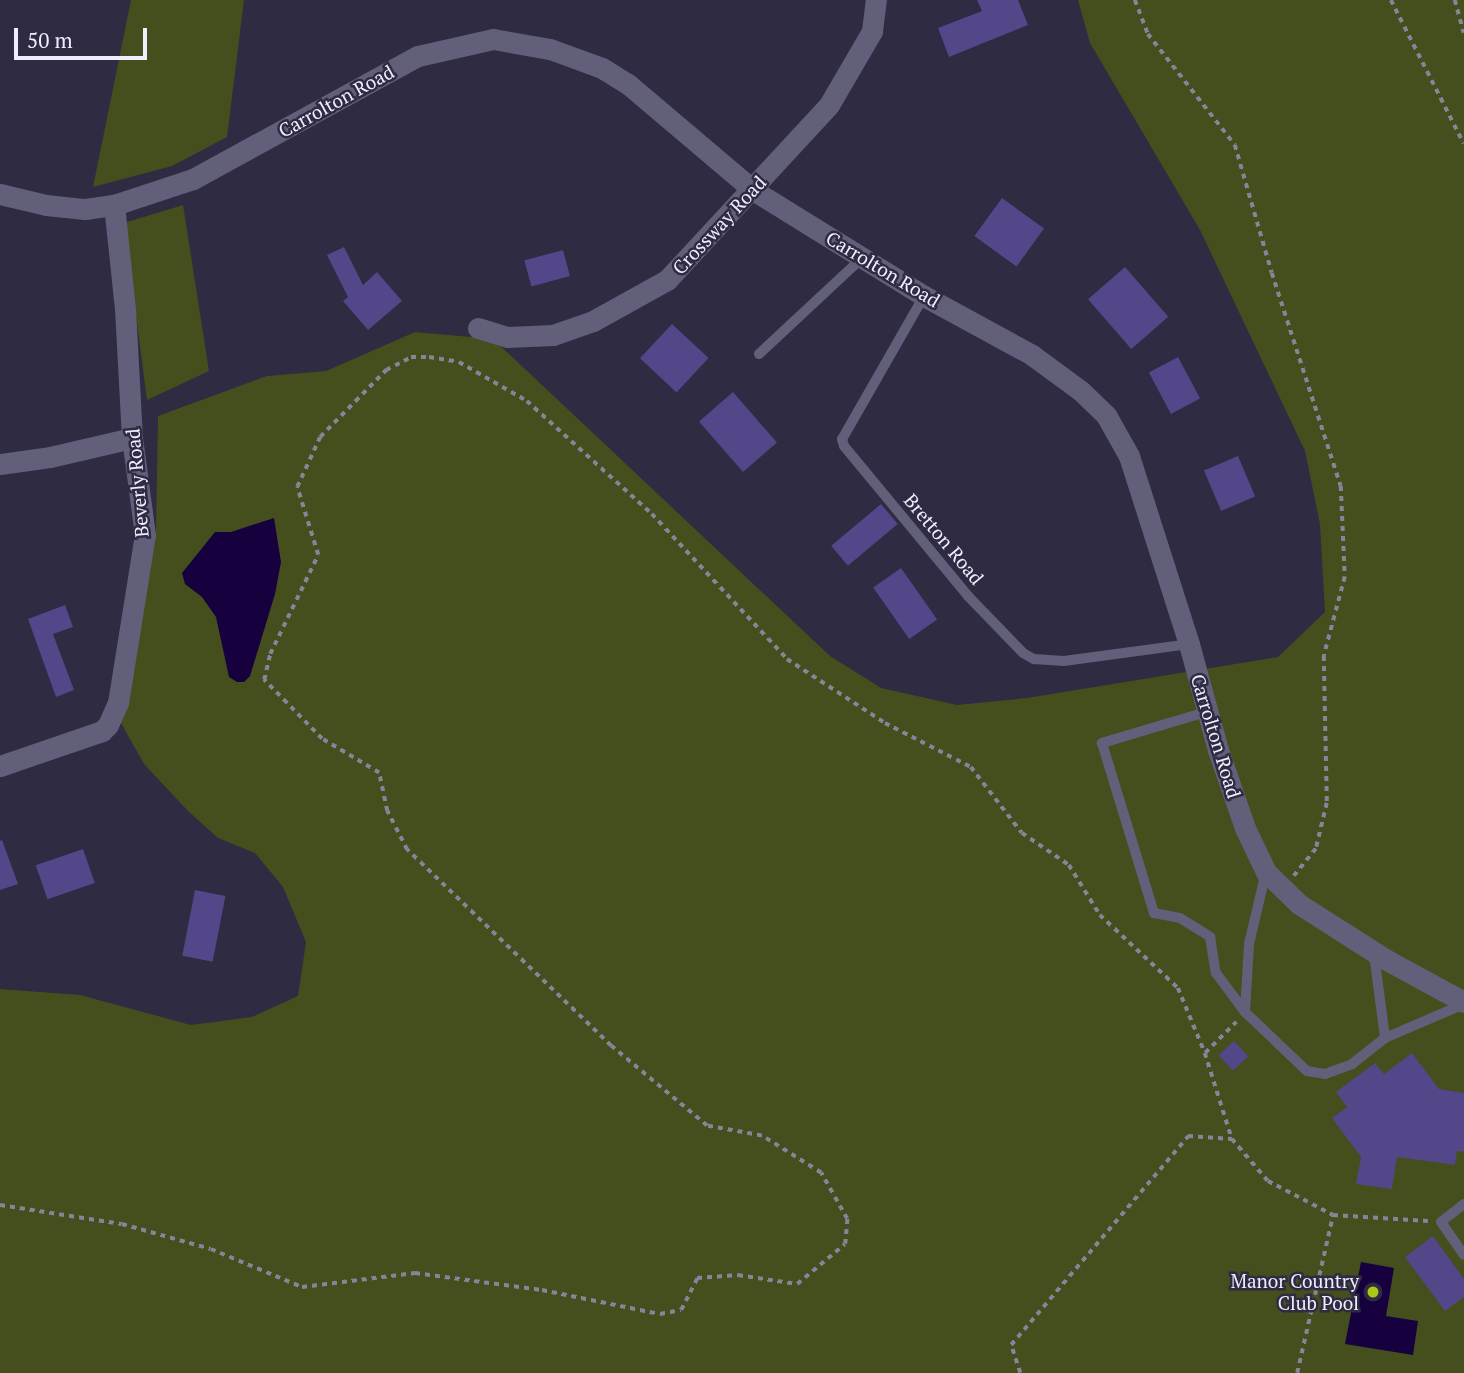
<!DOCTYPE html>
<style>
body{margin:0}
#map{position:relative;width:1464px;height:1373px;overflow:hidden;background:#2e2b43;font-family:"PT Serif",serif}
div>[style]{position:absolute}
[style*='--x']{left:calc(var(--x)*1px);top:calc(var(--y)*1px);width:calc(var(--w)*1px);rotate:calc(var(--a)*1deg)}
.green>*{inset:0;background:#444f1d}
.water>*{inset:0;background:#16003d}
.building>*{inset:0;background:#534689;transform-origin:0 0}
.path>*{height:3.5px;margin-top:-1.75px;transform-origin:0;background:repeating-linear-gradient(90deg,#878499 0 5px,transparent 0 10px)}
.lane>*{height:10px;margin:-5px;padding:0 5px;transform-origin:5px;border-radius:5px;background:#625f7a}
.street>*{height:21px;margin:-10.5px;padding:0 10.5px;transform-origin:10.5px;border-radius:10.5px;background:#625f7a}
.dots>*{width:19px;height:19px;translate:-50% -50%;box-sizing:border-box;border:4px solid #2e2b43;border-radius:50%}
span{translate:-50% -50%;white-space:nowrap;text-align:center;line-height:1.15;-webkit-text-stroke:5px #2e2b43;paint-order:stroke}
.street-label{font-size:19px;color:#efeefe}
.poi-label{font-size:19px;color:#efeefe}
.right{translate:-100% -50%;text-align:right}
.scale{position:absolute;left:14px;top:28px;width:133px;height:32px;box-sizing:border-box;border:4px solid #efeefe;border-top:0;padding-left:9px;font-size:21px;line-height:24px;white-space:nowrap;color:#efeefe;-webkit-text-stroke:5px #2e2b43;paint-order:stroke}
</style>
<div id="map">
<div class="green">
<div style="clip-path:polygon(131px 0,244px 0,227px 137px,172px 166px,93px 187px)"></div>
<div style="clip-path:polygon(1078px 0,1464px 0,1464px 1373px,0 1373px,0 989px,80px 995px,191px 1025px,252px 1017px,298px 996px,306px 942px,283px 887px,255px 853px,218px 838px,188px 811px,144px 764px,121px 723px,156px 530px,158px 416px,267px 376px,326px 371px,415px 332px,493px 339px,830px 656px,881px 688px,957px 705px,1027px 698px,1278px 657px,1325px 612px,1320px 524px,1305px 451px,1200px 230px,1090px 43px)"></div>
<div style="clip-path:polygon(183px 205px,209px 371px,147px 400px,124px 223px)"></div>
</div>
<div class="water">
<div style="clip-path:polygon(274px 518px,281px 562px,275px 594px,250px 676px,244px 682px,237px 682px,229px 677px,216px 617px,202px 597px,185px 584px,182px 573px,215px 532px,231px 532px)"></div>
<div style="clip-path:polygon(1361px 1262px,1394px 1268px,1386px 1316px,1418px 1321px,1413px 1355px,1345px 1344px)"></div>
</div>
<div class="building">
<div style="clip-path:polygon(977px 0,1018px 0,1028px 25px,949px 57px,938px 28px,982px 11px)"></div>
<div style="left:1002px;top:198px;width:52px;height:47px;rotate:36deg"></div>
<div style="clip-path:polygon(344px 247px,363px 285px,377px 272px,402px 301px,368px 330px,343px 301px,348px 297px,327px 255px)"></div>
<div style="left:563px;top:250px;width:27px;height:40px;rotate:75deg"></div>
<div style="left:1125px;top:267px;width:66px;height:49px;rotate:49deg"></div>
<div style="left:672px;top:324px;width:50px;height:47px;rotate:43deg"></div>
<div style="left:1178px;top:357px;width:47px;height:33px;rotate:62deg"></div>
<div style="left:733px;top:392px;width:67px;height:45px;rotate:49deg"></div>
<div style="left:1238px;top:456px;width:44px;height:37px;rotate:67deg"></div>
<div style="left:881px;top:504px;width:26px;height:65px;rotate:50deg"></div>
<div style="left:901px;top:568px;width:63px;height:34px;rotate:55deg"></div>
<div style="clip-path:polygon(65px 605px,73px 627px,53px 634px,74px 690px,56px 697px,28px 619px)"></div>
<div style="clip-path:polygon(2px 840px,18px 884px,0 890px,0 841px)"></div>
<div style="left:83px;top:849px;width:36px;height:50px;rotate:71deg"></div>
<div style="left:195px;top:890px;width:31px;height:67px;rotate:11deg"></div>
<div style="left:1234px;top:1041px;width:21px;height:21px;rotate:47deg"></div>
<div style="clip-path:polygon(1412px 1053px,1439px 1089px,1464px 1093px,1464px 1152px,1457px 1151px,1455px 1165px,1397px 1157px,1392px 1189px,1356px 1184px,1361px 1157px,1332px 1118px,1347px 1107px,1336px 1092px,1375px 1063px,1384px 1074px)"></div>
<div style="clip-path:polygon(1433px 1236px,1464px 1279px,1464px 1297px,1445px 1311px,1405px 1257px)"></div>
</div>
<div class="path">
<div style="--x:1135;--y:0;--w:36;--a:69"></div>
<div style="--x:1148;--y:34;--w:141;--a:51.9"></div>
<div style="--x:1235;--y:145;--w:133;--a:73.9"></div>
<div style="--x:1272;--y:273;--w:224;--a:72.1"></div>
<div style="--x:1341;--y:486;--w:91;--a:87.5"></div>
<div style="--x:1345;--y:577;--w:82;--a:104.9"></div>
<div style="--x:1324;--y:656;--w:147;--a:88.8"></div>
<div style="--x:1327;--y:803;--w:47;--a:103.4"></div>
<div style="--x:1316;--y:849;--w:35;--a:129"></div>
<div style="--x:1391;--y:0;--w:161;--a:63.1"></div>
<div style="--x:1455;--y:0;--w:34;--a:75"></div>
<div style="--x:1205;--y:1053;--w:44;--a:-45"></div>
<div style="--x:0;--y:1205;--w:123;--a:8.9"></div>
<div style="--x:122;--y:1224;--w:92;--a:15.7"></div>
<div style="--x:211;--y:1249;--w:99;--a:22.7"></div>
<div style="--x:302;--y:1287;--w:114;--a:-7.1"></div>
<div style="--x:415;--y:1273;--w:128;--a:7.6"></div>
<div style="--x:542;--y:1290;--w:120;--a:11.5"></div>
<div style="--x:660;--y:1314;--w:21;--a:-11"></div>
<div style="--x:681;--y:1310;--w:36;--a:-63"></div>
<div style="--x:697;--y:1278;--w:41;--a:-4.2"></div>
<div style="--x:738;--y:1275;--w:60;--a:8.7"></div>
<div style="--x:797;--y:1284;--w:62;--a:-39.8"></div>
<div style="--x:845;--y:1244;--w:25;--a:-85"></div>
<div style="--x:847;--y:1219;--w:53;--a:-119.5"></div>
<div style="--x:821;--y:1173;--w:70;--a:-147.9"></div>
<div style="--x:762;--y:1136;--w:56;--a:-169.7"></div>
<div style="--x:707;--y:1126;--w:125;--a:-140.2"></div>
<div style="--x:611;--y:1046;--w:283;--a:-136.1"></div>
<div style="--x:407;--y:850;--w:44;--a:-117.1"></div>
<div style="--x:387;--y:811;--w:39;--a:-102"></div>
<div style="--x:379;--y:773;--w:66;--a:-149.2"></div>
<div style="--x:322;--y:739;--w:83;--a:-134.5"></div>
<div style="--x:264;--y:680;--w:27;--a:-77"></div>
<div style="--x:270;--y:654;--w:110;--a:-64.1"></div>
<div style="--x:318;--y:555;--w:71;--a:-107.2"></div>
<div style="--x:297;--y:487;--w:55;--a:-65.3"></div>
<div style="--x:320;--y:437;--w:94;--a:-45.4"></div>
<div style="--x:386;--y:370;--w:28;--a:-27"></div>
<div style="--x:411;--y:357;--w:18;--a:0"></div>
<div style="--x:429;--y:357;--w:30;--a:9"></div>
<div style="--x:459;--y:362;--w:78;--a:29.8"></div>
<div style="--x:527;--y:401;--w:169;--a:42.1"></div>
<div style="--x:652;--y:514;--w:198;--a:47"></div>
<div style="--x:787;--y:659;--w:117;--a:33.1"></div>
<div style="--x:885;--y:723;--w:97;--a:27.1"></div>
<div style="--x:971;--y:767;--w:83;--a:52.3"></div>
<div style="--x:1022;--y:833;--w:57;--a:34.2"></div>
<div style="--x:1069;--y:865;--w:59;--a:58.2"></div>
<div style="--x:1100;--y:915;--w:107;--a:43.1"></div>
<div style="--x:1178;--y:988;--w:70;--a:67.4"></div>
<div style="--x:1205;--y:1053;--w:90;--a:72.6"></div>
<div style="--x:1232;--y:1139;--w:55;--a:49.4"></div>
<div style="--x:1268;--y:1181;--w:73;--a:27.6"></div>
<div style="--x:1333;--y:1215;--w:95;--a:3.6"></div>
<div style="--x:1020;--y:1373;--w:29;--a:-108"></div>
<div style="--x:1011;--y:1345;--w:274;--a:-49.7"></div>
<div style="--x:1188;--y:1136;--w:44;--a:3.9"></div>
<div style="--x:1297;--y:1373;--w:162;--a:-77.2"></div>
</div>
<div class="lane">
<div style="--x:924;--y:296;--w:165;--a:119.8"></div>
<div style="--x:842;--y:439;--w:7;--a:74"></div>
<div style="--x:844;--y:446;--w:195;--a:50.4"></div>
<div style="--x:968;--y:596;--w:79;--a:46"></div>
<div style="--x:1023;--y:653;--w:13;--a:29"></div>
<div style="--x:1034;--y:659;--w:30;--a:4"></div>
<div style="--x:1064;--y:661;--w:126;--a:-7.7"></div>
<div style="--x:759;--y:354;--w:141;--a:-43"></div>
<div style="--x:1206;--y:712;--w:109;--a:163.4"></div>
<div style="--x:1102;--y:743;--w:178;--a:73"></div>
<div style="--x:1154;--y:913;--w:26;--a:11"></div>
<div style="--x:1180;--y:918;--w:36;--a:32"></div>
<div style="--x:1210;--y:937;--w:36;--a:81"></div>
<div style="--x:1216;--y:973;--w:49;--a:53.4"></div>
<div style="--x:1266;--y:872;--w:74;--a:103.3"></div>
<div style="--x:1249;--y:944;--w:68;--a:93.4"></div>
<div style="--x:1245;--y:1012;--w:86;--a:43.6"></div>
<div style="--x:1307;--y:1071;--w:18;--a:9"></div>
<div style="--x:1325;--y:1074;--w:29;--a:-20"></div>
<div style="--x:1352;--y:1064;--w:42;--a:-38.2"></div>
<div style="--x:1385;--y:1038;--w:86;--a:-23.3"></div>
<div style="--x:1374;--y:954;--w:85;--a:82.5"></div>
<div style="--x:1464;--y:1204;--w:29;--a:142"></div>
<div style="--x:1441;--y:1222;--w:40;--a:55.1"></div>
</div>
<div class="street">
<div style="--x:0;--y:194;--w:47;--a:13.4"></div>
<div style="--x:46;--y:205;--w:39;--a:6"></div>
<div style="--x:85;--y:209;--w:29;--a:-8"></div>
<div style="--x:114;--y:205;--w:83;--a:-18.2"></div>
<div style="--x:193;--y:179;--w:256;--a:-28.7"></div>
<div style="--x:418;--y:56;--w:77;--a:-12.8"></div>
<div style="--x:493;--y:39;--w:58;--a:10"></div>
<div style="--x:550;--y:49;--w:55;--a:20.1"></div>
<div style="--x:602;--y:68;--w:31;--a:32"></div>
<div style="--x:628;--y:84;--w:164;--a:40.3"></div>
<div style="--x:753;--y:190;--w:201;--a:31.8"></div>
<div style="--x:924;--y:296;--w:123;--a:28.6"></div>
<div style="--x:1032;--y:355;--w:61;--a:36.3"></div>
<div style="--x:1081;--y:391;--w:35;--a:44"></div>
<div style="--x:1106;--y:415;--w:47;--a:60.7"></div>
<div style="--x:1129;--y:456;--w:197;--a:72.3"></div>
<div style="--x:1189;--y:644;--w:110;--a:74.7"></div>
<div style="--x:1218;--y:750;--w:83;--a:70.9"></div>
<div style="--x:1245;--y:828;--w:49;--a:64.5"></div>
<div style="--x:1266;--y:872;--w:46;--a:44.1"></div>
<div style="--x:1299;--y:904;--w:102;--a:32.6"></div>
<div style="--x:1385;--y:959;--w:90;--a:28.6"></div>
<div style="--x:478;--y:328;--w:30;--a:17"></div>
<div style="--x:507;--y:337;--w:46;--a:-2.5"></div>
<div style="--x:553;--y:335;--w:42;--a:-19.3"></div>
<div style="--x:593;--y:321;--w:85;--a:-29"></div>
<div style="--x:667;--y:280;--w:238;--a:-47.2"></div>
<div style="--x:829;--y:105;--w:86;--a:-59.8"></div>
<div style="--x:872;--y:31;--w:31;--a:-83"></div>
<div style="--x:0;--y:464;--w:50;--a:-8"></div>
<div style="--x:50;--y:457;--w:84;--a:-13"></div>
<div style="--x:0;--y:766;--w:108;--a:-18.9"></div>
<div style="--x:102;--y:731;--w:8;--a:-45"></div>
<div style="--x:108;--y:725;--w:24;--a:-66"></div>
<div style="--x:118;--y:703;--w:170;--a:-80.9"></div>
<div style="--x:145;--y:535;--w:98;--a:-97.6"></div>
<div style="--x:132;--y:438;--w:129;--a:-93.1"></div>
<div style="--x:125;--y:309;--w:105;--a:-96"></div>
</div>
<div class="dots">
<div style="left:1373px;top:1292px;background:#aac719"></div>
</div>
<div class="street-label">
<span style="left:336px;top:101px;rotate:-29deg">Carrolton Road</span>
<span style="left:719px;top:225px;rotate:-47deg">Crossway Road</span>
<span style="left:883px;top:269px;rotate:31deg">Carrolton Road</span>
<span style="left:137px;top:483px;rotate:-95deg">Beverly Road</span>
<span style="left:944px;top:539px;rotate:50deg">Bretton Road</span>
<span style="left:1216px;top:736px;rotate:73deg">Carrolton Road</span>
</div>
<div class="poi-label">
<span class="right" style="left:1359px;top:1292px">Manor Country<br>Club Pool</span>
</div>
<div class="scale">50 m</div>
</div>
